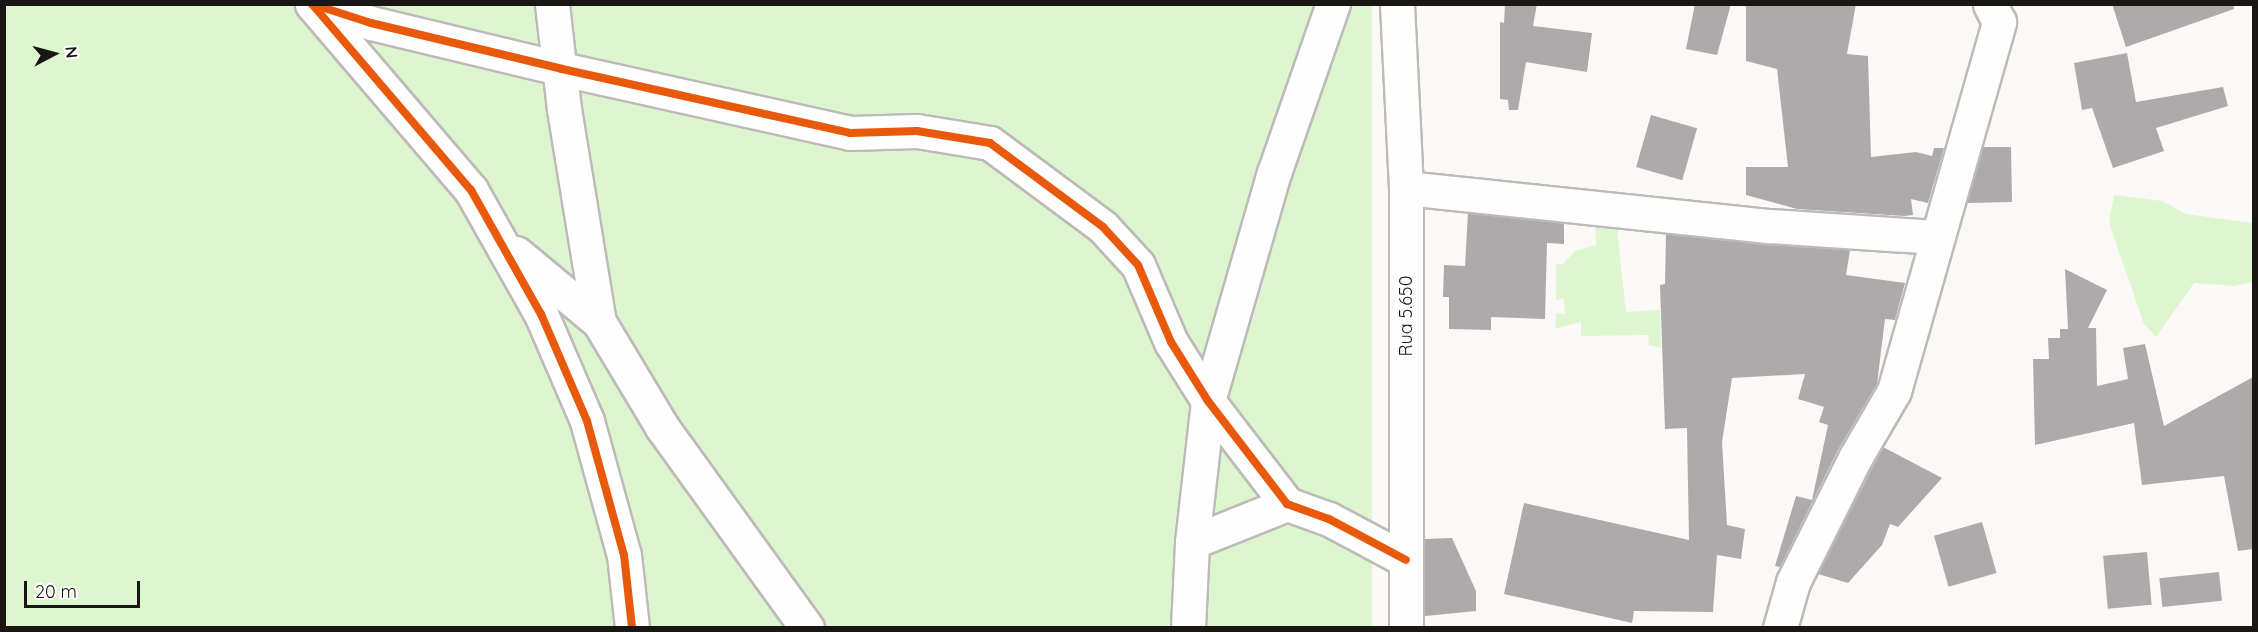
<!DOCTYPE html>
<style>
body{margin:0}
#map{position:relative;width:2258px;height:632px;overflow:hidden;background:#fbf9f7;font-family:Quicksand,sans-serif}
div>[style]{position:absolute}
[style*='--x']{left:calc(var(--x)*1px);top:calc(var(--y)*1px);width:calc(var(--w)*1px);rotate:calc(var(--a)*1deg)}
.green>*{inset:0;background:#def6d0;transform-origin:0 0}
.building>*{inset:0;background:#acaaaa;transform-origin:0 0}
.roads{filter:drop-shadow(2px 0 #bdbab7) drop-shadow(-2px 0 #bdbab7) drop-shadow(0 2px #bdbab7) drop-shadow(0 -2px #bdbab7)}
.minor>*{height:33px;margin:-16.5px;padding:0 16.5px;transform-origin:16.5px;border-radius:16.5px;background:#fefefe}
.cycleway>*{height:8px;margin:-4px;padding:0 4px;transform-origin:4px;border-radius:4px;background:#e8590c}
span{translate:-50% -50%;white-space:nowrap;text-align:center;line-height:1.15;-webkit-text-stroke:4.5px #fff;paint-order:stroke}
.street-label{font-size:18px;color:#1a1613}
.frame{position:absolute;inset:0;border:6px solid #1a1613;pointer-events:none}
.north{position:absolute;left:24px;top:24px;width:60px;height:60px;-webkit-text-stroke:4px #fff;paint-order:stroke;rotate:84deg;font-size:16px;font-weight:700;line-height:24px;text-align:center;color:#1a1613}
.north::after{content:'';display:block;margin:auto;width:21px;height:27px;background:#1a1613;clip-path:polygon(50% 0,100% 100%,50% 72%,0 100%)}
.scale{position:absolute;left:24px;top:581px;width:116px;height:27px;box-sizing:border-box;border:3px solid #1a1613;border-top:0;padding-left:8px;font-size:18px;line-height:21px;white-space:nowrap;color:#1a1613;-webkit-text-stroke:4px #fff;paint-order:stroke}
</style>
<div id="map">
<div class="green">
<div style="left:4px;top:5px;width:1368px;height:622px"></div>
<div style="clip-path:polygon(2114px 195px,2162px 201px,2186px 214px,2253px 223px,2253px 282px,2234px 286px,2194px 283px,2156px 337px,2144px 324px,2109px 223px)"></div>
<div style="clip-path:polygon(1595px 218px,1616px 219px,1626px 312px,1660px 310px,1661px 348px,1649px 345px,1648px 335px,1581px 336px,1581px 322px,1555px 329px,1556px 313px,1565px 314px,1564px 299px,1556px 300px,1556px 264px,1563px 264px,1575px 251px,1596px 245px)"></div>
</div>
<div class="building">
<div style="clip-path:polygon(1505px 4px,1537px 4px,1533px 26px,1592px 33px,1587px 72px,1526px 62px,1518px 110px,1509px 110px,1508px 100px,1500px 99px,1500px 22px,1504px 23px)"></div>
<div style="clip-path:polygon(1695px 4px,1731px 4px,1717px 55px,1686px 49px)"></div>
<div style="clip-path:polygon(1746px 4px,1856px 4px,1847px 54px,1868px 56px,1871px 157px,1916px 152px,1932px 156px,1934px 148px,1944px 148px,1928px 203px,1911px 199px,1913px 215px,1904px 216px,1797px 209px,1746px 195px,1746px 167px,1788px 167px,1777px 69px,1746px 61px)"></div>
<div style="clip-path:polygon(2112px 4px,2233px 4px,2234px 9px,2126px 47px)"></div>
<div style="clip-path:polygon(2127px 53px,2136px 102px,2223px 87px,2228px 106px,2156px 128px,2164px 151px,2113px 168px,2092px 108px,2082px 110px,2074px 63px)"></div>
<div style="left:1651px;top:115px;width:48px;height:54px;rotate:16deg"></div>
<div style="clip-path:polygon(1983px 147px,2011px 147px,2012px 202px,1967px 203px)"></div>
<div style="clip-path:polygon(1468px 213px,1564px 223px,1564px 244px,1547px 243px,1545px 319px,1491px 317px,1491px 330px,1449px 329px,1449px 297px,1443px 297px,1444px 265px,1465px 266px)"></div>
<div style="clip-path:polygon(1666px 234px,1850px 250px,1846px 275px,1905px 283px,1895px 320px,1885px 319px,1877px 384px,1838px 450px,1780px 567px,1775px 566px,1796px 496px,1812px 500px,1828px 425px,1819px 422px,1824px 407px,1798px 399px,1805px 374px,1732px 378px,1722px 442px,1727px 525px,1745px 529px,1741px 559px,1717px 555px,1713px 612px,1634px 611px,1632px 623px,1504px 594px,1524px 503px,1689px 540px,1687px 428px,1665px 429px,1660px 285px,1665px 284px)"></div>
<div style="clip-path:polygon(2065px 269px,2107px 290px,2088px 328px,2096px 328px,2097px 386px,2128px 379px,2123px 348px,2145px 344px,2164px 426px,2253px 377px,2253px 549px,2238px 551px,2224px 476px,2142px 485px,2134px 423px,2035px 445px,2033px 359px,2049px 359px,2048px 338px,2060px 338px,2060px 329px,2068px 329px)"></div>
<div style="clip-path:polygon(1883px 447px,1942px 478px,1898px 527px,1890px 524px,1882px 545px,1848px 583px,1818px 574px)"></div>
<div style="left:1982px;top:522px;width:53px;height:50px;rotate:74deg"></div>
<div style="clip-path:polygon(1452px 538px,1476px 591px,1476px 611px,1425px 616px,1425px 539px)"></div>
<div style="left:2147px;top:552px;width:53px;height:44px;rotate:85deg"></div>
<div style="left:2219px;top:572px;width:29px;height:60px;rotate:84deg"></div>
</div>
<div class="roads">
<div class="minor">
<div style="--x:312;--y:4;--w:62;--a:17.9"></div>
<div style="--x:371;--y:23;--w:196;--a:13.5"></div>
<div style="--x:562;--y:69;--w:295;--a:12.5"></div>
<div style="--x:850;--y:133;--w:67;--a:-1.7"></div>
<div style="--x:917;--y:131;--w:74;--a:9.3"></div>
<div style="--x:990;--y:143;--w:141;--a:36.6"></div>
<div style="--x:1103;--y:227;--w:52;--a:47.4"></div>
<div style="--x:1138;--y:265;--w:84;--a:66.8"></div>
<div style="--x:1171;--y:342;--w:70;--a:57.9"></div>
<div style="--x:1208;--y:401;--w:130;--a:52.5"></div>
<div style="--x:1287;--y:504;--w:45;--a:19.7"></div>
<div style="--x:1329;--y:519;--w:87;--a:28"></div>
<div style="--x:312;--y:4;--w:245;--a:49.5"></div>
<div style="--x:471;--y:190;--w:142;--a:60.6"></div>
<div style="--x:541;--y:314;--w:116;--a:66.7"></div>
<div style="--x:587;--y:421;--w:139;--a:74.6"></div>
<div style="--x:624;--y:555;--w:73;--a:83.7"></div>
<div style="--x:552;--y:4;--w:106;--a:83.5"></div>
<div style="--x:564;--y:109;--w:216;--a:80.7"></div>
<div style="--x:1397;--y:4;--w:184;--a:87.2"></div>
<div style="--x:1406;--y:188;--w:440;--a:90"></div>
<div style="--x:1406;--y:188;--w:366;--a:6"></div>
<div style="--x:1770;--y:226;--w:167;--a:3.8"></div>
<div style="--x:516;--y:253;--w:108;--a:39.7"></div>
<div style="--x:599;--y:322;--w:122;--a:59"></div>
<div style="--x:662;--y:427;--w:248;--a:54.2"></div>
<div style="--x:1192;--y:542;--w:102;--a:-21.8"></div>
<div style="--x:1188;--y:628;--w:86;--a:-87.3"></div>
<div style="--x:1192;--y:542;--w:142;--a:-83.5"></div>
<div style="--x:1208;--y:401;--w:237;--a:-73.9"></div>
<div style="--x:1274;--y:173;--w:179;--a:-70.8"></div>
<div style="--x:1780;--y:628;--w:48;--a:-74.2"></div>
<div style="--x:1793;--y:582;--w:139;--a:-63.4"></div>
<div style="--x:1855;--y:458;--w:78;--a:-59.8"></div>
<div style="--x:1894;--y:391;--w:384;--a:-74.1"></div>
<div style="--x:1999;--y:22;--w:20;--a:-117"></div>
</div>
</div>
<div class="cycleway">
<div style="--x:312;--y:4;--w:62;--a:17.9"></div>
<div style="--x:371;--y:23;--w:196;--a:13.5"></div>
<div style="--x:562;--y:69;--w:295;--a:12.5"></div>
<div style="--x:850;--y:133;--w:67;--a:-1.7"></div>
<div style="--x:917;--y:131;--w:74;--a:9.3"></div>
<div style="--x:990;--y:143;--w:141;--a:36.6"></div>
<div style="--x:1103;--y:227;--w:52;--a:47.4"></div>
<div style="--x:1138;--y:265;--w:84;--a:66.8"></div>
<div style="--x:1171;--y:342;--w:70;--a:57.9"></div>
<div style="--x:1208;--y:401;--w:130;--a:52.5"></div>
<div style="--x:1287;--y:504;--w:45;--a:19.7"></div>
<div style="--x:1329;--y:519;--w:87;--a:28"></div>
<div style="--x:312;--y:4;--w:245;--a:49.5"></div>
<div style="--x:471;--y:190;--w:142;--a:60.6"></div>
<div style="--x:541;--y:314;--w:116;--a:66.7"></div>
<div style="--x:587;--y:421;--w:139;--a:74.6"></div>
<div style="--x:624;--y:555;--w:73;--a:83.7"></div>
</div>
<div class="street-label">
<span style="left:1406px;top:316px;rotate:-90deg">Rua 5.650</span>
</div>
<div class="frame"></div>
<div class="north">N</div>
<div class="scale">20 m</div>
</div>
